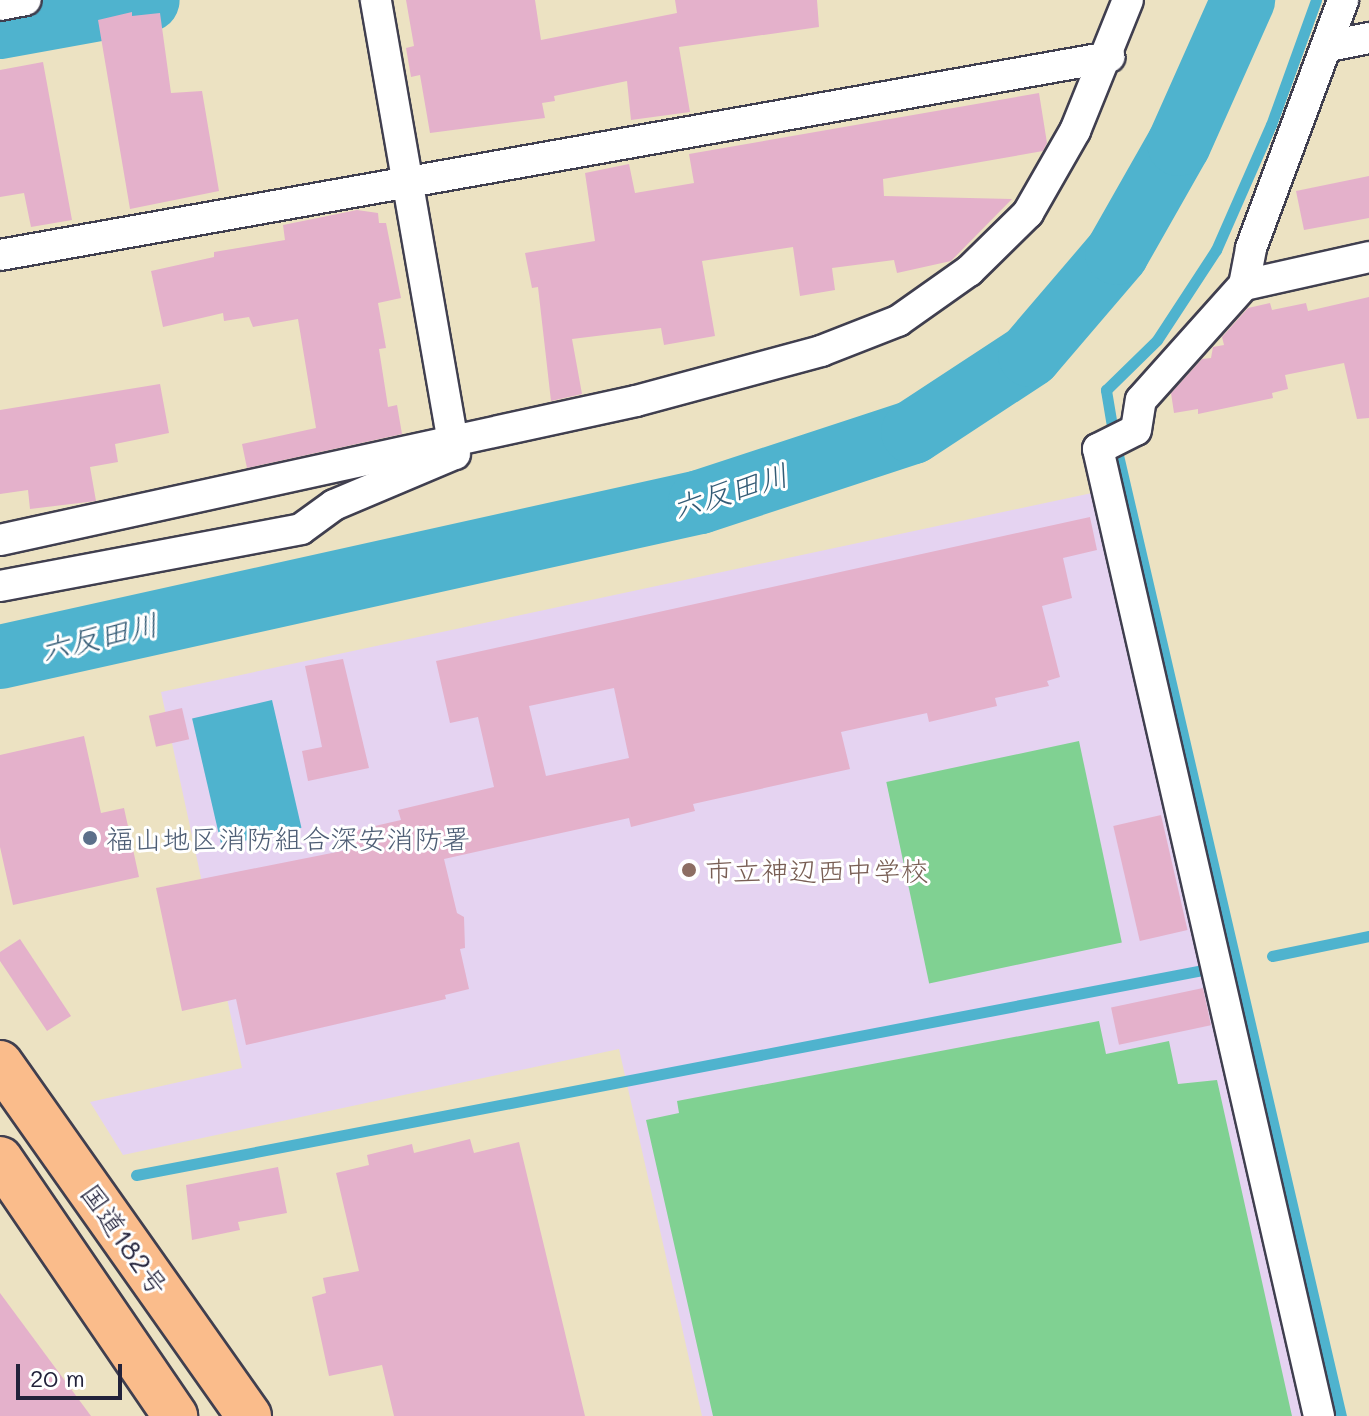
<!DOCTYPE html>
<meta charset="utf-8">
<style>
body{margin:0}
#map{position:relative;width:1369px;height:1416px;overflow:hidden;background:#ece2c2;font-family:Mali,"Klee One",sans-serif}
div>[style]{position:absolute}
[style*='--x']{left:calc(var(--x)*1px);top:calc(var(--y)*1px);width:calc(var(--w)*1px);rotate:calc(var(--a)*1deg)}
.built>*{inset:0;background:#e5d3f1}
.green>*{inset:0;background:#80d192;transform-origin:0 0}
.water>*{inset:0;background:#4fb3ce;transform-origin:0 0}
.stream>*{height:11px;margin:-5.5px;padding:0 5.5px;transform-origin:5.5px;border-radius:5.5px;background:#4fb3ce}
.river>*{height:64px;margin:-32px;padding:0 32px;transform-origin:32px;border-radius:32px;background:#4fb3ce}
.building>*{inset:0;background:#e4b1cb;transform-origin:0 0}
.roads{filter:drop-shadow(2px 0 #403f4f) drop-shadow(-2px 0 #403f4f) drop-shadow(0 2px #403f4f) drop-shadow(0 -2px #403f4f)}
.street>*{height:30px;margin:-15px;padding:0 15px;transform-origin:15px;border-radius:15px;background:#fff}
.highway>*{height:44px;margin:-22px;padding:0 22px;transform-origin:22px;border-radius:22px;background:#fabc8b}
.dots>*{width:22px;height:22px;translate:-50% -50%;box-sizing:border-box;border:4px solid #fff;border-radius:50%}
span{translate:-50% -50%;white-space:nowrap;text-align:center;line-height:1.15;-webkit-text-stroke:6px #fff;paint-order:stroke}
.service-label{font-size:28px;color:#4e5e75}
.left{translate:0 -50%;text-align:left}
.education-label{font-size:28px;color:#785e54}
.street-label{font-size:28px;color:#22223b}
.water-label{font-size:30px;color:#345c76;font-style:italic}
.scale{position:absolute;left:16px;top:1364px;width:106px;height:36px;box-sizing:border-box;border:4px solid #22223b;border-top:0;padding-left:10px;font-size:24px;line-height:28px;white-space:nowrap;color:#22223b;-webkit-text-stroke:6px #fff;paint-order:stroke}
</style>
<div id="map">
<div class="built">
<div style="clip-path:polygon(1092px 493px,1303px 1416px,702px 1416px,619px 1049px,123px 1155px,90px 1102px,242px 1068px,161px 692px)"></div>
</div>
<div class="green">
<div style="left:1079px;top:741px;width:206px;height:197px;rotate:78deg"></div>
<div style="clip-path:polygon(1099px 1021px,1106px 1054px,1169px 1041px,1178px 1084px,1217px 1080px,1292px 1416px,713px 1416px,646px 1120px,679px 1113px,677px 1101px)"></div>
</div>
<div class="water">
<div style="left:272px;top:700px;width:131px;height:82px;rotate:77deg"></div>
</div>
<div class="stream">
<div style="--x:1113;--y:432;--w:43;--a:-99.5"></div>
<div style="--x:1106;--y:390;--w:71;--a:-44.4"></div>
<div style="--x:1157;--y:340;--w:108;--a:-56.8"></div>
<div style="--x:1216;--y:250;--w:137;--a:-66.3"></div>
<div style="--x:1271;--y:125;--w:133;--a:-70.2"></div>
<div style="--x:1118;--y:455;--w:987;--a:76.94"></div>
<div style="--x:1272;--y:956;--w:99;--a:-11.7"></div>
<div style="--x:136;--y:1175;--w:1087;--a:-10.88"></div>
</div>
<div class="river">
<div style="--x:0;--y:27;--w:150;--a:-10.3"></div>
<div style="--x:0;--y:657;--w:717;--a:-12.49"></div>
<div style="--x:700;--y:502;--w:224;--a:-18.2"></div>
<div style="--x:913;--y:432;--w:140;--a:-33.3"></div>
<div style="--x:1030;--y:355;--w:134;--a:-49.5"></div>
<div style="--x:1117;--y:253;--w:125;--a:-60.4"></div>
<div style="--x:1179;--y:144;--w:158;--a:-66"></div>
</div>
<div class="building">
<div style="clip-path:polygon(406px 0,535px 0,541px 40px,677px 13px,675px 0,817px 0,819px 27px,679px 47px,690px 112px,631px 120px,627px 81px,554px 96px,555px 101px,542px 103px,545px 118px,430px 133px,420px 75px,411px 77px,406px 48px,414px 46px)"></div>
<div style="clip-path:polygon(132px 12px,132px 16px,160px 13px,171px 93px,202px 91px,219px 191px,130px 209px,98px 20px)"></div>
<div style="clip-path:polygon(43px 62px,72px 220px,31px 227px,24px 193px,0 197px,0 70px)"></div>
<div style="clip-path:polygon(1039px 93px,1047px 143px,1043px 151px,883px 179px,884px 196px,1012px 199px,951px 261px,897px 273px,894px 260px,832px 268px,835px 290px,800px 296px,793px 247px,702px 261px,715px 336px,664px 345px,661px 328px,572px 339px,582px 394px,551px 401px,538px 287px,532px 288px,525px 253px,595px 241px,585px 173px,629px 164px,635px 193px,694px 183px,689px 154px)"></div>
<div style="clip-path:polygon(1369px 176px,1369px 218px,1304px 230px,1296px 191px)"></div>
<div style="clip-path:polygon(357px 210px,378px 213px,379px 223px,386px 223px,401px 298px,378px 303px,386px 348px,379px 349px,388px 407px,397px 405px,402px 434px,247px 468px,242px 444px,316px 428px,298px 319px,253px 327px,249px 317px,224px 321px,223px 313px,163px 327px,151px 271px,214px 257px,214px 252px,285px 240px,283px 225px)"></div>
<div style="clip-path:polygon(1369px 297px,1369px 418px,1357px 419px,1344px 363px,1285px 375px,1288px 389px,1272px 393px,1273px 398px,1198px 414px,1198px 409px,1174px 413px,1171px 393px,1202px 359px,1211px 358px,1213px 347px,1224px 345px,1222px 337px,1248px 308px,1270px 303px,1272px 310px,1306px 303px,1308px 311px)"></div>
<div style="clip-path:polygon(160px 384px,169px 433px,115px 444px,118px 462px,90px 467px,96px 501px,30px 509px,28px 490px,0 494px,0 410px)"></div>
<div style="clip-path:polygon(evenodd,1090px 517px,1097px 550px,1063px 558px,1072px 598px,1042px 606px,1060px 677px,1047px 681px,1049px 686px,995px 698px,997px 706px,929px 722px,927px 713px,841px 732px,850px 769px,693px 804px,695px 811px,631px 827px,629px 818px,444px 859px,457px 913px,464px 917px,465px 948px,460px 949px,469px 989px,445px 995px,446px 999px,246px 1045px,236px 999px,182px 1011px,156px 888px,357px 848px,353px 831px,401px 820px,398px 810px,494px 787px,478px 717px,450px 723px,436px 661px,1090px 517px,614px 688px,629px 758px,546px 776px,529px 706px,614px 688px)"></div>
<div style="clip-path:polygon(343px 659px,369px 768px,308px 781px,302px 751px,322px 747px,305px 666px)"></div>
<div style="left:182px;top:708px;width:32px;height:34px;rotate:77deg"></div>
<div style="clip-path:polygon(84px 736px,101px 813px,124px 808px,139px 877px,13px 905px,0 847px,0 755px)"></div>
<div style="left:1161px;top:815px;width:118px;height:49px;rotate:77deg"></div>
<div style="clip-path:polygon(20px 939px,71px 1016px,47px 1031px,0 961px,0 952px)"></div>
<div style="left:1203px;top:988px;width:38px;height:94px;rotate:78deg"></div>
<div style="clip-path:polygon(470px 1139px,474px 1153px,519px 1142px,585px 1416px,394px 1416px,382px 1365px,329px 1376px,312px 1297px,326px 1293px,323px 1278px,359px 1271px,336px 1173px,369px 1165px,367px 1155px,412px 1144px,414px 1153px)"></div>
<div style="clip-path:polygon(278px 1167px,287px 1213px,238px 1222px,240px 1230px,192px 1240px,186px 1185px)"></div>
<div style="clip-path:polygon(0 1293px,91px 1416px,0 1416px)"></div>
</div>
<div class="roads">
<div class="street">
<div style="--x:0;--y:5;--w:26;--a:-11"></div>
<div style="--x:1329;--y:46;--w:41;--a:-11.3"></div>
<div style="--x:0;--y:255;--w:1127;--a:-10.12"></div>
<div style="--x:1244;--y:285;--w:128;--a:-12.6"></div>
<div style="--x:0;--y:540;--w:651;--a:-12.33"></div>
<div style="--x:636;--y:401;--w:192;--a:-15.1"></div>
<div style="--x:821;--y:351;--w:83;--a:-21.3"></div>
<div style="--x:898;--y:321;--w:87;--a:-35.2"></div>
<div style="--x:969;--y:271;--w:83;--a:-44.5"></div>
<div style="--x:1028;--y:213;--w:95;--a:-60.2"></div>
<div style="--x:1075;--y:131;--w:141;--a:-68"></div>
<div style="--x:0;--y:586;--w:306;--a:-10.7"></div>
<div style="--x:301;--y:529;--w:41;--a:-36"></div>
<div style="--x:334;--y:505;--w:131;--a:-22.9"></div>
<div style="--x:455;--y:454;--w:461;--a:-99.9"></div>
<div style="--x:1319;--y:1416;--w:992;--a:-102.87"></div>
<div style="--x:1098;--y:449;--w:42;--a:-26.6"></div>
<div style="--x:1136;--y:430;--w:30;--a:-81"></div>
<div style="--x:1141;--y:400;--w:154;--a:-48.2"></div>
<div style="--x:1244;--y:285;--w:38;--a:-79"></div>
<div style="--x:1251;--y:248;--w:265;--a:-69.6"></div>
</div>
<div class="highway">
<div style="--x:0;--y:1063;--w:432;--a:54.8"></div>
<div style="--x:0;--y:1159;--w:311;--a:55.7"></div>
</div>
</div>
<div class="dots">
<div style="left:90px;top:838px;background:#5c6f8a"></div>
<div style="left:689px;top:870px;background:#8d6e63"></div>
</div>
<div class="service-label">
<span class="left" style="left:106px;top:838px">福山地区消防組合深安消防署</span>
</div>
<div class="education-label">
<span class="left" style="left:705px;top:870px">市立神辺西中学校</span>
</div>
<div class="street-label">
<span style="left:125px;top:1239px;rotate:55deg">国道182号</span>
</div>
<div class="water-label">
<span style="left:730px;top:490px;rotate:-17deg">六反田川</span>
<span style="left:99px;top:636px;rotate:-13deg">六反田川</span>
</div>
<div class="scale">20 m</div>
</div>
